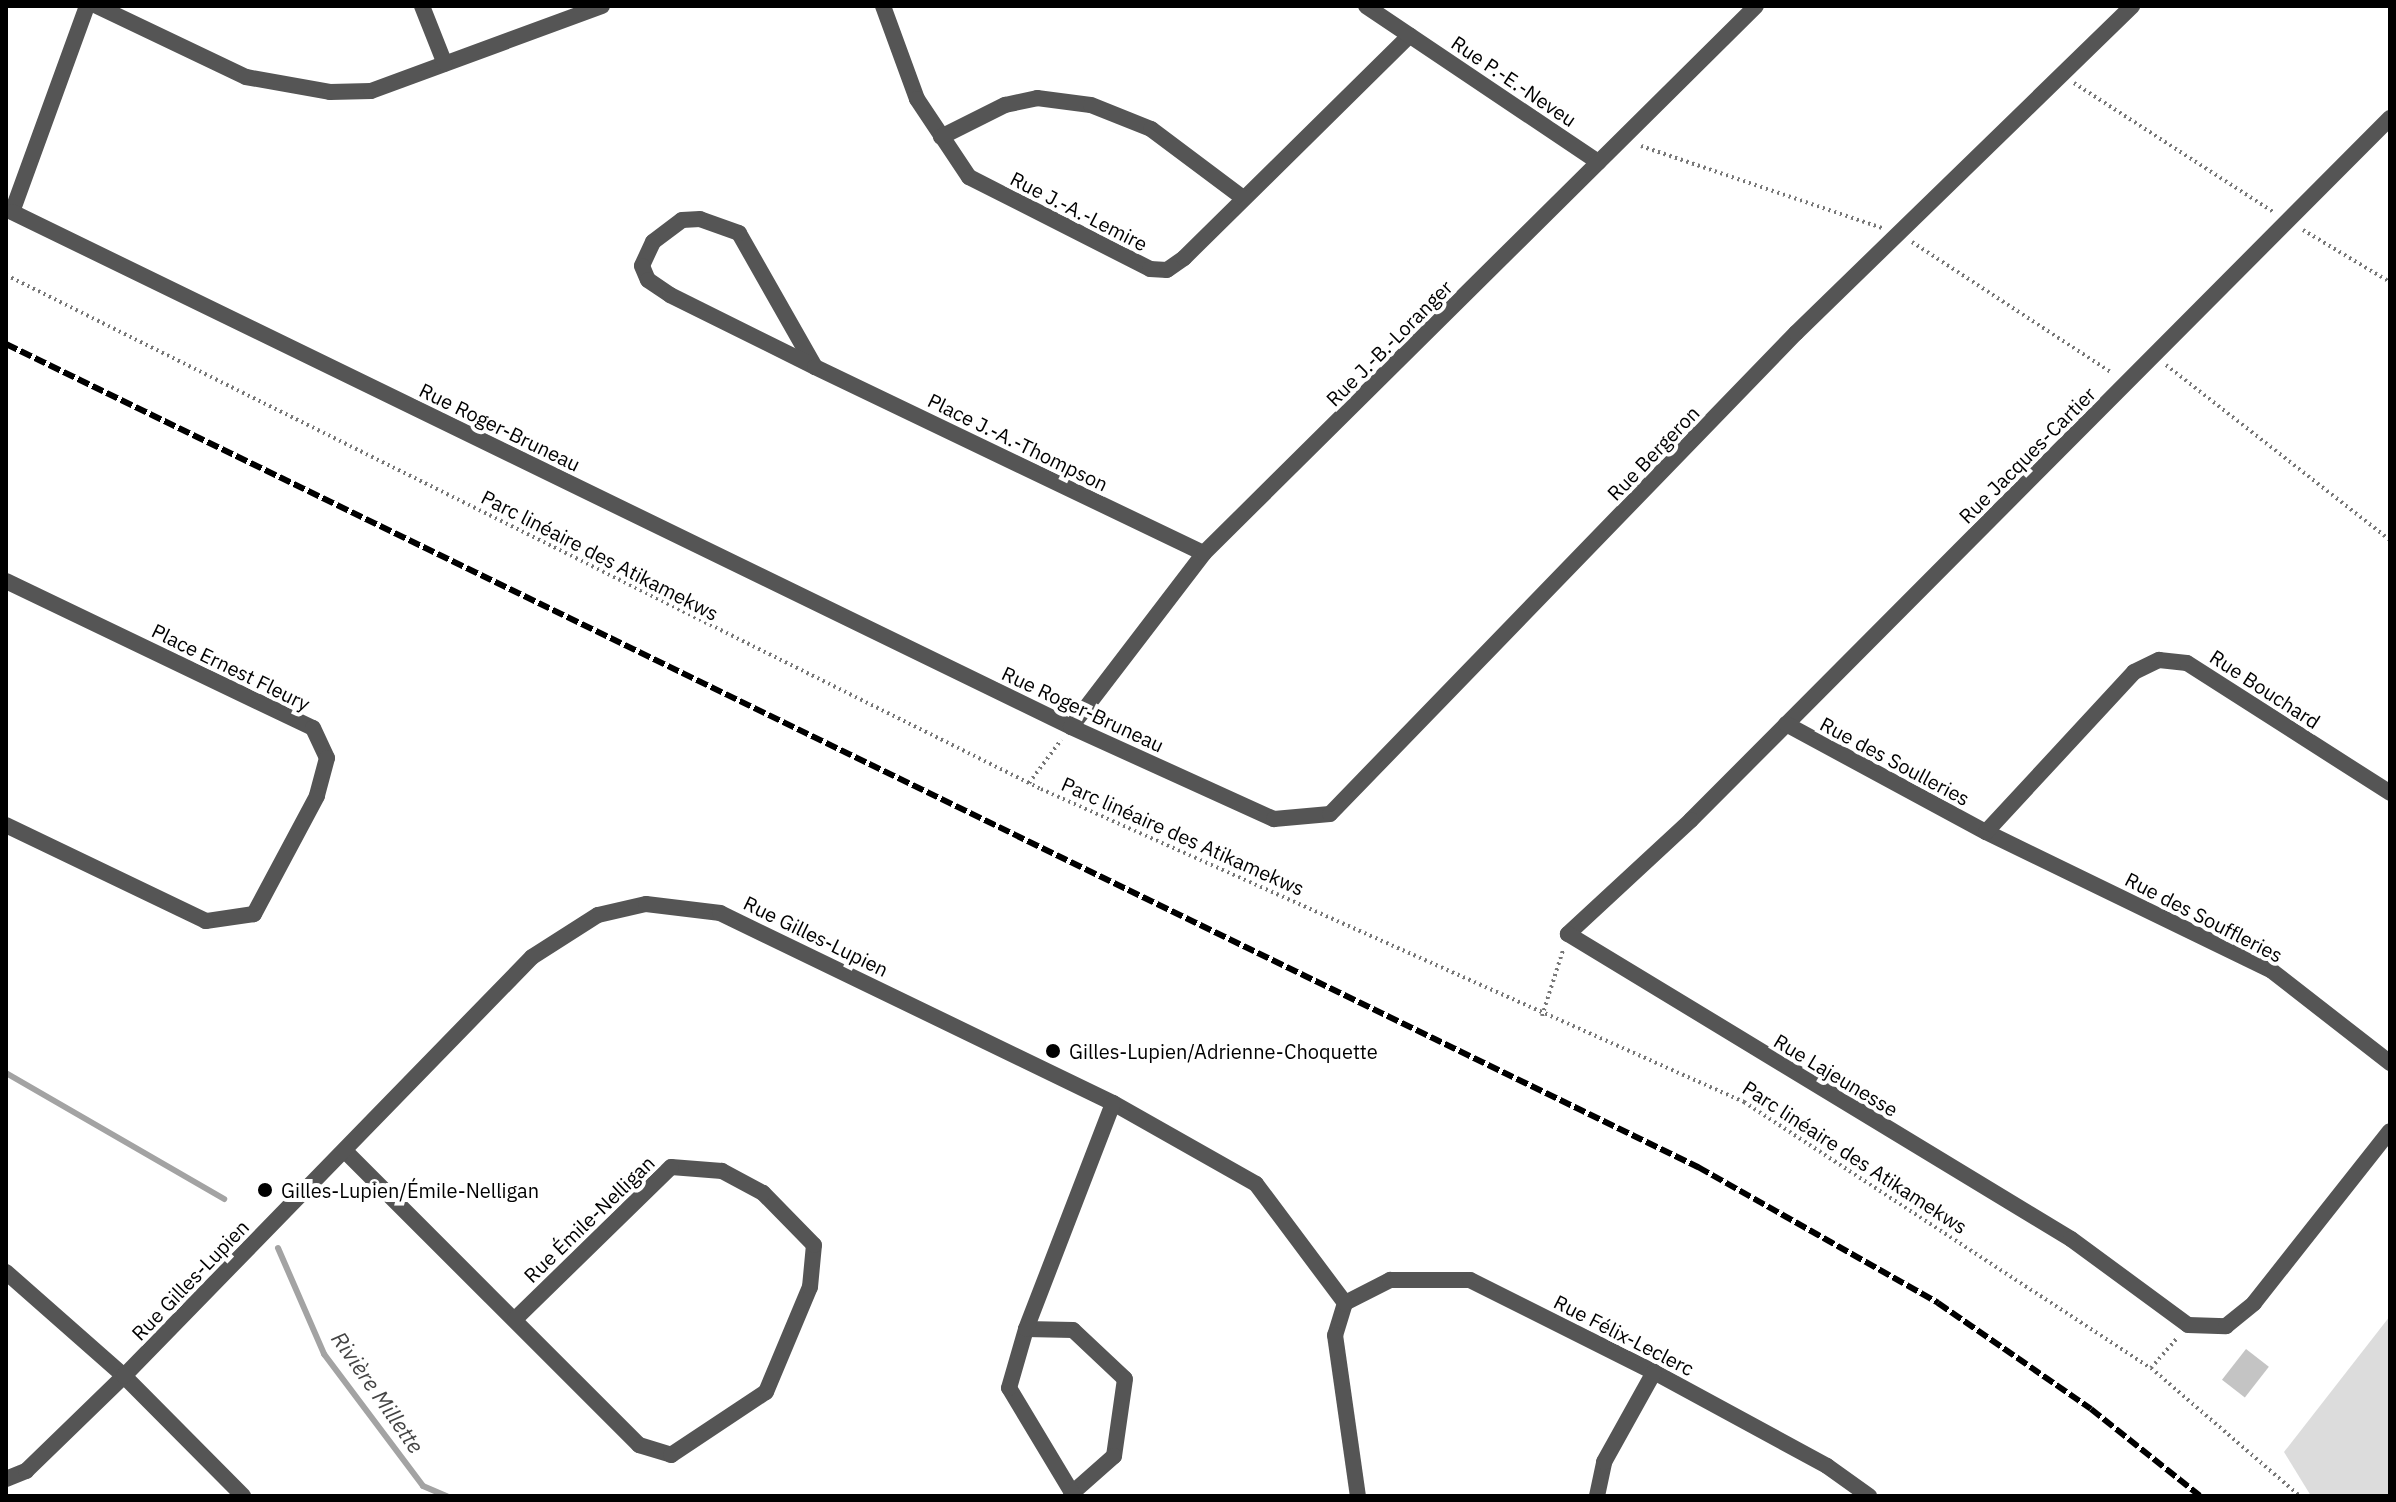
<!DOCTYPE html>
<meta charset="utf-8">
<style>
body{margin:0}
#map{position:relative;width:2396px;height:1502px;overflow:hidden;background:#fff;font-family:"IBM Plex Sans",sans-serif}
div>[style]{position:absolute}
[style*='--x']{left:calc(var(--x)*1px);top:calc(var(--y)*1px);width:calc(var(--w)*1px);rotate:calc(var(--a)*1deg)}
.green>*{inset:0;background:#dcdcdc}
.stream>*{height:6px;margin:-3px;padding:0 3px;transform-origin:3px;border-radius:3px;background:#a3a3a3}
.building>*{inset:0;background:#c4c4c4;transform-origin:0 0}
.path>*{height:4px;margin-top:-2px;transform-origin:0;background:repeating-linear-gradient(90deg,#777 0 2px,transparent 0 6px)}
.minor>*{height:16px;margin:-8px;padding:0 8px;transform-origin:8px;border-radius:8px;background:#555}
.rail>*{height:6px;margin-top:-3px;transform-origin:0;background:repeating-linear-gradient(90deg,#000 0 12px,transparent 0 16px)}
.dots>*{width:22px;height:22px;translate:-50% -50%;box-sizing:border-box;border:4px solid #fff;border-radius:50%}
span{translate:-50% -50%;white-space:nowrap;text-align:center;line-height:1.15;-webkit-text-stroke:8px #fff;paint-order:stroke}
.street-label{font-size:20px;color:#000}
.poi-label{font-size:20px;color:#000}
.left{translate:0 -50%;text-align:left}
.water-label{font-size:22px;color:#444;font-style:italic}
.frame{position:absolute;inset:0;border:8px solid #000;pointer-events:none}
</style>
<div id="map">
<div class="green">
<div style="clip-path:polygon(2390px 1316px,2390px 1496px,2311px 1496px,2284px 1452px)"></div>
</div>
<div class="stream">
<div style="--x:6;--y:1073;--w:252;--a:30"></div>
<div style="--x:278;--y:1248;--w:116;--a:66.5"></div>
<div style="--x:324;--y:1354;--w:165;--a:53.1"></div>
<div style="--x:423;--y:1486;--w:26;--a:23"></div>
</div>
<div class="building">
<div style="left:2246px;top:1349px;width:29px;height:39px;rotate:38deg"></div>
</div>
<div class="path">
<div style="--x:2074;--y:83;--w:239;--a:32.9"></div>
<div style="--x:1641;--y:146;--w:255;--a:18.8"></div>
<div style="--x:2303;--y:230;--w:101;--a:30.9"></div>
<div style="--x:1912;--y:242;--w:239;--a:33.2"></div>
<div style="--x:6;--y:275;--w:1156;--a:26.41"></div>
<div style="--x:1041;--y:789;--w:770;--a:24"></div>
<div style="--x:1744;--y:1102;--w:486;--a:33.2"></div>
<div style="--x:2151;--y:1368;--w:196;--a:40.7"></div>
<div style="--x:2166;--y:365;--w:284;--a:38"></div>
<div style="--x:1029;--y:783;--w:54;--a:-53.3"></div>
<div style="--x:1542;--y:1016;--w:69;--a:-72.3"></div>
<div style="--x:2151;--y:1368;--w:41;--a:-48.9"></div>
</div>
<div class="minor">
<div style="--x:87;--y:6;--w:219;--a:110"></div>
<div style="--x:12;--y:212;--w:1178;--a:25.93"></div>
<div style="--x:1071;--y:727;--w:223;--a:24.4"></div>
<div style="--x:1274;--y:819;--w:56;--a:-5.1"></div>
<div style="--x:1330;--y:814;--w:670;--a:-45.91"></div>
<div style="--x:1796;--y:333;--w:469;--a:-44.2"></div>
<div style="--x:97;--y:6;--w:165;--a:25.5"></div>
<div style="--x:246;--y:77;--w:85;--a:10.1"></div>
<div style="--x:330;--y:92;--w:41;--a:-1.4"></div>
<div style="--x:371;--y:91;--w:246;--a:-20.2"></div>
<div style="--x:422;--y:6;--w:62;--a:68.4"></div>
<div style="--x:883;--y:6;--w:99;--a:69.9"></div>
<div style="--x:917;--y:99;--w:94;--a:56.3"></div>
<div style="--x:969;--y:177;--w:203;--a:26.9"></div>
<div style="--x:1150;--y:269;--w:17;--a:3"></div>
<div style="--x:1167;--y:270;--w:21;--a:-35"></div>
<div style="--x:1184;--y:258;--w:317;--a:-44.6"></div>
<div style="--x:1366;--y:6;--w:280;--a:33.9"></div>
<div style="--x:2390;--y:118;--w:991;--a:134.88"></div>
<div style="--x:1691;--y:820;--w:168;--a:137.2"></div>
<div style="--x:1568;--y:934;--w:588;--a:31.23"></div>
<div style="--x:2071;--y:1239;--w:145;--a:36.3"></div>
<div style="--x:2188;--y:1325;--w:38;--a:2"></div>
<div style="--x:2226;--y:1326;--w:36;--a:-39"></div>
<div style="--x:2254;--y:1303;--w:219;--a:-51.7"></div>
<div style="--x:941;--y:137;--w:72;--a:-26.6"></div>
<div style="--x:1005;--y:105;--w:33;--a:-12"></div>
<div style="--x:1037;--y:98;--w:54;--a:7.4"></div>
<div style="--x:1091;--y:105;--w:65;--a:21.8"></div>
<div style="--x:1151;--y:129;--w:114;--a:36.8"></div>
<div style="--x:815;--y:367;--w:154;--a:-119.6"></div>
<div style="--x:739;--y:233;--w:41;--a:-160.3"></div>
<div style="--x:700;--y:219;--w:18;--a:177"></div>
<div style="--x:682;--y:220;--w:36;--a:143"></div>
<div style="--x:653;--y:242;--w:26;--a:115"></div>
<div style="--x:642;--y:266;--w:15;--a:67"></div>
<div style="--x:648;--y:280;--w:27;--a:34"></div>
<div style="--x:670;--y:295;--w:162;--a:26.4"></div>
<div style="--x:815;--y:367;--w:431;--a:25.6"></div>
<div style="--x:6;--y:581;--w:340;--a:25.6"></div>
<div style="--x:313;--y:728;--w:33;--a:65"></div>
<div style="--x:327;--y:758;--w:39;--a:105"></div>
<div style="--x:317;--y:796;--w:134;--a:118.1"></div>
<div style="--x:254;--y:914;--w:49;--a:171.7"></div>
<div style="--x:206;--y:921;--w:222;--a:-154.4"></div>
<div style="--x:1786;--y:724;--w:227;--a:28.4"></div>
<div style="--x:1986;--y:832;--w:318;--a:25.9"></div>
<div style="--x:2272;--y:971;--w:150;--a:37.9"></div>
<div style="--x:1071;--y:727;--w:219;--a:-52.6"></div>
<div style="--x:1204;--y:553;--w:777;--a:-44.74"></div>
<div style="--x:1986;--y:832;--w:218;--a:-47.2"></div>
<div style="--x:2134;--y:672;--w:28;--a:-26"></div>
<div style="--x:2159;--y:660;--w:28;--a:6"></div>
<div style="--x:2187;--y:663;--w:241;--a:32.6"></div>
<div style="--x:345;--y:1151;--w:416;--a:45"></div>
<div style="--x:639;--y:1445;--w:34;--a:17"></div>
<div style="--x:671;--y:1455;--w:114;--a:-33.6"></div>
<div style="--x:766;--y:1392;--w:114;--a:-67.3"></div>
<div style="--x:810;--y:1287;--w:42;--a:-84.6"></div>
<div style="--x:814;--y:1245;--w:73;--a:-134.4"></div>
<div style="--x:763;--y:1193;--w:47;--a:-151.8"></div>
<div style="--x:722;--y:1171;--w:51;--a:-175.5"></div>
<div style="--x:671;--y:1167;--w:218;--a:135.7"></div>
<div style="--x:6;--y:1272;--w:157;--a:41.4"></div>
<div style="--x:124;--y:1376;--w:169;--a:45.2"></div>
<div style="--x:1345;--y:1303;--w:51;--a:-27.1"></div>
<div style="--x:1390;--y:1280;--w:80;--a:0"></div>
<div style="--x:1470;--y:1280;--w:206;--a:26.6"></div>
<div style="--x:1654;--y:1372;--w:197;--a:28.5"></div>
<div style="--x:1827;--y:1466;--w:52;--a:35.5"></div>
<div style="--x:1345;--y:1303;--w:34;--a:107"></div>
<div style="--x:1335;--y:1335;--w:163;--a:81.9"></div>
<div style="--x:1026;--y:1329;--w:47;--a:1.2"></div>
<div style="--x:1073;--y:1330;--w:71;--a:43.3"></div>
<div style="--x:1125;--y:1379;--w:78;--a:98.1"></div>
<div style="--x:1114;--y:1456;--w:57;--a:138.5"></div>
<div style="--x:6;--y:1479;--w:22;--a:-22"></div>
<div style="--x:26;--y:1471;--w:136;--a:-44.1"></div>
<div style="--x:124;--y:1376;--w:585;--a:-45.76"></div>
<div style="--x:532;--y:957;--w:78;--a:-32.5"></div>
<div style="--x:598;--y:915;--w:49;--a:-12.9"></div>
<div style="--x:646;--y:904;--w:75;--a:6.9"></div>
<div style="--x:720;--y:913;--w:437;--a:25.8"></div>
<div style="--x:1113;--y:1103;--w:164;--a:29.5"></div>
<div style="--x:1256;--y:1184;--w:149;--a:53.2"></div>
<div style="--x:1074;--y:1496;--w:126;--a:-121"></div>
<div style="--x:1009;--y:1388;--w:61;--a:-73.9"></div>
<div style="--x:1026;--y:1329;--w:242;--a:-68.9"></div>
<div style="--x:1597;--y:1496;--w:35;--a:-78"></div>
<div style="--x:1604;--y:1462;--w:103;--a:-60.9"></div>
</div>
<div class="rail">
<div style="--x:6;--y:344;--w:1882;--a:25.94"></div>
<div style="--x:1698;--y:1167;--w:276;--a:29.5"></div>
<div style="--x:1938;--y:1303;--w:186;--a:34.7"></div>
<div style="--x:2091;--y:1409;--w:139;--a:38.6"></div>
</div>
<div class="dots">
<div style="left:1053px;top:1051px;background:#000"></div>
<div style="left:265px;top:1190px;background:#000"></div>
</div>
<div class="street-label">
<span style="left:1514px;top:81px;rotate:34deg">Rue P.-E.-Neveu</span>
<span style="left:1079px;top:211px;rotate:27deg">Rue J.-A.-Lemire</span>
<span style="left:1389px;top:343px;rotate:-45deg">Rue J.-B.-Loranger</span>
<span style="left:500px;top:427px;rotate:26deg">Rue Roger-Bruneau</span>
<span style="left:1018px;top:442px;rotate:26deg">Place J.-A.-Thompson</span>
<span style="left:1653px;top:453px;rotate:-46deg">Rue Bergeron</span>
<span style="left:2027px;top:455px;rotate:-45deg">Rue Jacques-Cartier</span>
<span style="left:600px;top:555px;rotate:27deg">Parc linéaire des Atikamekws</span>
<span style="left:231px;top:667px;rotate:26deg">Place Ernest Fleury</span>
<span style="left:2265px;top:689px;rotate:33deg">Rue Bouchard</span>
<span style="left:1083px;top:709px;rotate:25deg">Rue Roger-Bruneau</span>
<span style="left:1895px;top:761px;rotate:28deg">Rue des Soulleries</span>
<span style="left:1183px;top:836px;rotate:24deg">Parc linéaire des Atikamekws</span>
<span style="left:2204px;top:917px;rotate:27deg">Rue des Souffleries</span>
<span style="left:816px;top:936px;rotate:26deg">Rue Gilles-Lupien</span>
<span style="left:1836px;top:1075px;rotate:31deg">Rue Lajeunesse</span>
<span style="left:1855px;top:1157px;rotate:33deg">Parc linéaire des Atikamekws</span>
<span style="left:589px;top:1219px;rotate:-44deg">Rue Émile-Nelligan</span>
<span style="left:190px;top:1280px;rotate:-46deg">Rue Gilles-Lupien</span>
<span style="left:1624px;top:1335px;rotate:27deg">Rue Félix-Leclerc</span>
</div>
<div class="poi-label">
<span class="left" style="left:1069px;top:1051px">Gilles-Lupien/Adrienne-Choquette</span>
<span class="left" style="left:281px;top:1190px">Gilles-Lupien/Émile-Nelligan</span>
</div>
<div class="water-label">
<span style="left:378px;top:1392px;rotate:55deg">Rivière Millette</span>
</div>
<div class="frame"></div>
</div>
